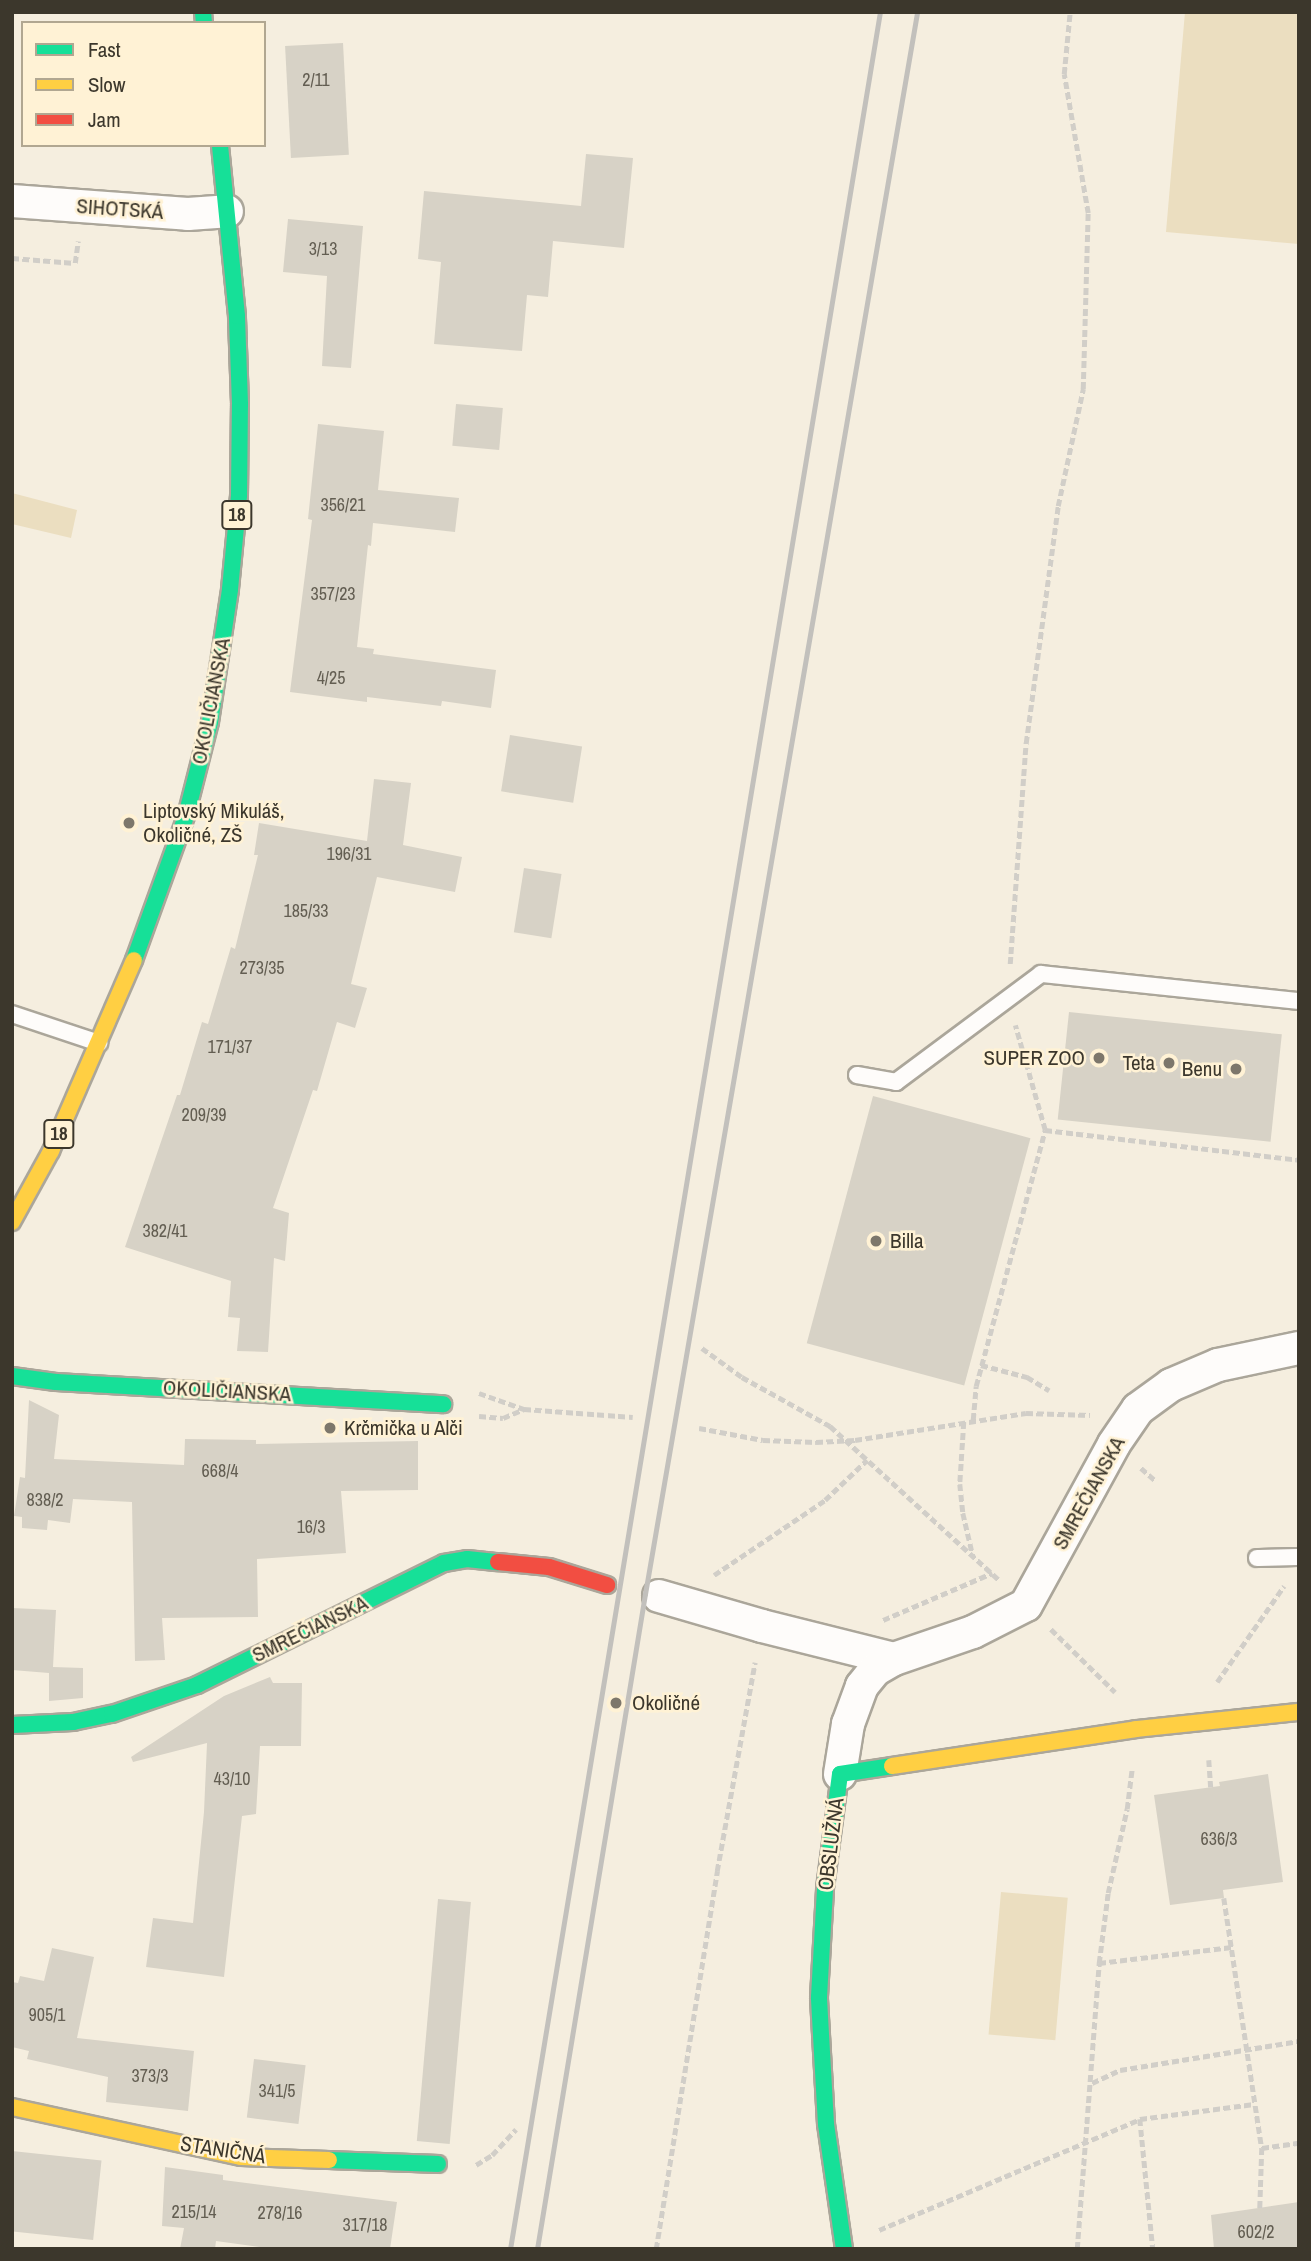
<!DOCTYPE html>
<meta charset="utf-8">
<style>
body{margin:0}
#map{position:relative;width:1311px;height:2261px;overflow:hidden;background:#f5eedf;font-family:"Archivo Narrow",sans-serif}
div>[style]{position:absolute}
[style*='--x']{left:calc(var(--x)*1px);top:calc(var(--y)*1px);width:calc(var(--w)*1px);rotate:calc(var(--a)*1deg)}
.green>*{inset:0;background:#ebdec0;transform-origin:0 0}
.building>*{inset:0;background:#d7d2c6;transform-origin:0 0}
.path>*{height:4.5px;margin-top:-2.25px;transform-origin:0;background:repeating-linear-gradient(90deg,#d1cec8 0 7px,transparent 0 10.5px)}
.roads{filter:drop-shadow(2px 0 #aba69a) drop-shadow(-2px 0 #aba69a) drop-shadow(0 2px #aba69a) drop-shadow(0 -2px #aba69a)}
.lane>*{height:16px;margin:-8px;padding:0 8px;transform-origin:8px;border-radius:8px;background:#fefcfa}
.street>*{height:32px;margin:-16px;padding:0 16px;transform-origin:16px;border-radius:16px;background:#fefcfa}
.fast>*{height:16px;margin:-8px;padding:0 8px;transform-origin:8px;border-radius:8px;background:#16e098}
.slow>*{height:16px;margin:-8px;padding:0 8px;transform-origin:8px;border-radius:8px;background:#ffcf43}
.jam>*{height:16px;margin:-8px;padding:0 8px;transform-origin:8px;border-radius:8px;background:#f24e42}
.rail>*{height:5px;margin:-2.5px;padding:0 2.5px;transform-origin:2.5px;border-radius:2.5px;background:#c2c0bc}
.dots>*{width:19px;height:19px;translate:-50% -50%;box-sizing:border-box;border:4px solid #fff2d5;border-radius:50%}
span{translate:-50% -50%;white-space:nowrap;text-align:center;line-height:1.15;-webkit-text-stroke:5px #fff2d5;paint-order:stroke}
.number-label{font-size:18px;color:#635e52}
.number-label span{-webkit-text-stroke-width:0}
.shield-label span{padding:2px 5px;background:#fff2d5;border:2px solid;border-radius:5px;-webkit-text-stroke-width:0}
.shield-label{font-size:19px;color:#3c372c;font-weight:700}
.street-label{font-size:21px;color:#3c372c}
.poi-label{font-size:21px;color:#3c372c}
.left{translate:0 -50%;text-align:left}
.right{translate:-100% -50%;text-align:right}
.frame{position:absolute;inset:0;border:14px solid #3c372c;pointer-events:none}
.legend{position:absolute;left:21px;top:21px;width:245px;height:126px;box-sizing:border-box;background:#fff2d5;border:2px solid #b1a791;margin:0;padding:9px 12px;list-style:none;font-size:21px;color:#3c372c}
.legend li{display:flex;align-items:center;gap:14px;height:35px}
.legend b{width:35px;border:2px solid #b1a791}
</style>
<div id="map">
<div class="green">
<div style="clip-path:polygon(1185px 12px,1299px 12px,1299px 244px,1166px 232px)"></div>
<div style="clip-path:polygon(12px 493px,77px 510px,71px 538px,12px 524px)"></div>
<div style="left:1001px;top:1892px;width:67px;height:143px;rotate:5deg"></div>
</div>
<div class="building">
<div style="left:343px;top:43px;width:112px;height:58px;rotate:87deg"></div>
<div style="clip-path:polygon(586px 154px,633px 158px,624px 248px,553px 241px,548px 297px,527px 295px,522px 351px,434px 344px,441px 262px,418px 259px,424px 191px,581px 206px)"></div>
<div style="clip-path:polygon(288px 219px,363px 226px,351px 368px,322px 366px,327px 276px,283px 272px)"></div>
<div style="left:456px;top:404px;width:47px;height:42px;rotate:5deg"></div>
<div style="clip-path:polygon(318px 424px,384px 431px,378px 490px,459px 498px,455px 532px,373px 523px,371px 546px,368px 545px,357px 647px,374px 649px,373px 654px,496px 670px,491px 708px,442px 701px,441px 706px,367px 697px,367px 702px,290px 692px,312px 520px,308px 519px)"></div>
<div style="left:510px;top:735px;width:73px;height:57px;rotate:9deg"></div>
<div style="clip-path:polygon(374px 779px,411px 783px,403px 845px,462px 857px,455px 892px,377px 877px,351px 984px,367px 988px,355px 1028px,337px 1022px,317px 1091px,313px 1090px,273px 1208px,289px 1213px,285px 1261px,274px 1258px,268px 1352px,237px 1351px,240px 1318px,228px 1317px,231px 1281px,125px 1247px,177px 1095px,180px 1095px,202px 1022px,208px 1024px,231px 947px,235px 949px,258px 855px,254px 855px,259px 823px,367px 841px)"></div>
<div style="left:524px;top:868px;width:38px;height:65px;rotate:9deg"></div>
<div style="left:1069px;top:1012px;width:214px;height:108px;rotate:6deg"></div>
<div style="left:873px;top:1096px;width:163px;height:256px;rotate:15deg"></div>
<div style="clip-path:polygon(29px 1400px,59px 1415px,54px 1459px,184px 1465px,185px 1439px,256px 1440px,256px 1444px,418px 1441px,418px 1490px,341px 1491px,346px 1553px,257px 1559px,258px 1617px,162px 1618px,165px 1660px,135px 1661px,132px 1502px,73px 1499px,70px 1523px,48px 1520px,47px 1530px,22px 1528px,22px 1517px,14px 1516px,20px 1477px,25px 1478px)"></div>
<div style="clip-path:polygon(12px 1608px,56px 1610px,53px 1667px,83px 1668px,83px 1698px,49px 1701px,49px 1673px,12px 1670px)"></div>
<div style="clip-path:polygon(270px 1677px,273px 1683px,302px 1683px,301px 1746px,260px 1746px,256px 1814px,242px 1816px,224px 1977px,146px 1967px,153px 1918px,193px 1923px,204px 1812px,207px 1743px,133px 1762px,131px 1757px,224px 1696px)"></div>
<div style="clip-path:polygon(1268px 1774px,1283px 1882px,1223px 1890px,1224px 1898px,1170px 1905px,1154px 1795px,1220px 1786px,1219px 1782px)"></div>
<div style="left:438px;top:1899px;width:33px;height:243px;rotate:5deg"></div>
<div style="clip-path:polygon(52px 1948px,94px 1957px,77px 2038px,194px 2051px,188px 2111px,106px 2102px,108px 2077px,27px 2059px,29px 2051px,12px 2047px,12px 1982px,18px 1983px,20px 1976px,44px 1981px)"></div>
<div style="left:254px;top:2059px;width:52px;height:59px;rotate:7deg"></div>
<div style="left:12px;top:2151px;width:90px;height:80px;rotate:6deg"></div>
<div style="clip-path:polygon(165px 2167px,223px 2175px,223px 2180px,397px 2202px,390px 2249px,274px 2249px,216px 2241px,215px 2249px,180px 2249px,184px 2228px,162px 2226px)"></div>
<div style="clip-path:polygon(1299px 2202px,1299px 2249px,1214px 2249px,1211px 2215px)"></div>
</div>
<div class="path">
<div style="--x:12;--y:258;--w:63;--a:4.5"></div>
<div style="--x:75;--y:263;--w:22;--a:-82"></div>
<div style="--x:1010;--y:964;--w:222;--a:-85.9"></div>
<div style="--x:1026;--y:743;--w:239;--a:-82.3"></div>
<div style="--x:1058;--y:506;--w:120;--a:-77.9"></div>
<div style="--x:1083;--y:389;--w:176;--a:-88.4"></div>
<div style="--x:1088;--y:213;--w:141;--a:-99.8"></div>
<div style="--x:1064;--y:74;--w:62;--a:-84.5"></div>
<div style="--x:1045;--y:1130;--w:256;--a:6.7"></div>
<div style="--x:702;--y:1348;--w:49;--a:35.9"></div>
<div style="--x:742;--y:1377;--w:101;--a:29.1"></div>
<div style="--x:830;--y:1426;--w:229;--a:42.3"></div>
<div style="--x:981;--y:1365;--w:48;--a:14.6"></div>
<div style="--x:1027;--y:1377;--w:26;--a:31"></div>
<div style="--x:479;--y:1393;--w:48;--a:19.6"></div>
<div style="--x:479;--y:1416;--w:24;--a:5"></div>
<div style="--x:503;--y:1418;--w:23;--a:-23"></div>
<div style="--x:524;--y:1409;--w:109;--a:4.2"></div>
<div style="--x:973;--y:1420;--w:34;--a:-85"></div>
<div style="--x:976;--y:1386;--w:265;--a:-74.9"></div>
<div style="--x:1045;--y:1130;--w:109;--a:-105.9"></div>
<div style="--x:964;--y:1422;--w:62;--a:93.7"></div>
<div style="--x:960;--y:1484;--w:29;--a:84"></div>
<div style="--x:963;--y:1513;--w:44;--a:76.9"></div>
<div style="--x:699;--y:1428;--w:65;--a:10.6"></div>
<div style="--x:763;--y:1440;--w:53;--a:2.2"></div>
<div style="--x:816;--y:1442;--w:39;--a:-3"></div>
<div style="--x:855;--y:1440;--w:173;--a:-9"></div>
<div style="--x:1026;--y:1413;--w:64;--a:1.8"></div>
<div style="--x:1141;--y:1468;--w:20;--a:41"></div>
<div style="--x:714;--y:1575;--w:134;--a:-34"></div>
<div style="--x:825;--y:1500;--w:58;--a:-43.6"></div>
<div style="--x:883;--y:1620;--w:119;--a:-23.3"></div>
<div style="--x:1051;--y:1629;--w:90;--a:44.5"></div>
<div style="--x:1217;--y:1682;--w:117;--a:-55.1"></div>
<div style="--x:1209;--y:1760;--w:27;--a:86"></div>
<div style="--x:1224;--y:1898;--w:253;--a:81.4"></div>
<div style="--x:1262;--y:2148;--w:60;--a:91.9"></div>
<div style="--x:1099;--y:1963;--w:134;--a:-6.9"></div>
<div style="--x:1092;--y:2083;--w:31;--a:-25"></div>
<div style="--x:1120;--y:2070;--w:181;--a:-9.2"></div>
<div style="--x:1140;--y:2119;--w:131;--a:84.3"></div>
<div style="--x:1262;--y:2148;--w:37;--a:-8"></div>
<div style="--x:476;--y:2165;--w:19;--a:-32"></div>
<div style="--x:492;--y:2155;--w:35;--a:-47"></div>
<div style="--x:879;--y:2230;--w:284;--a:-23"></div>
<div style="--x:1140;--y:2119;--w:115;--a:-7.5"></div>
<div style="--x:656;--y:2249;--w:383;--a:-80.8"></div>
<div style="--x:717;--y:1871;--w:212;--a:-79.7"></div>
<div style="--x:1077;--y:2249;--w:287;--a:-85.6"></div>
<div style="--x:1099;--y:1963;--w:71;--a:-82.7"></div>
<div style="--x:1108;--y:1893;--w:86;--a:-77.3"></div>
<div style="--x:1127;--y:1809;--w:41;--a:-83"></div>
</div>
<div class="roads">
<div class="lane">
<div style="--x:12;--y:1014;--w:92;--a:18.4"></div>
<div style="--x:857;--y:1075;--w:40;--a:10"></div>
<div style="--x:896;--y:1082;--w:181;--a:-36.7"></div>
<div style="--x:1041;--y:974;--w:259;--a:6"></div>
<div style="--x:1257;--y:1558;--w:42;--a:-1.4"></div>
</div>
<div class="street">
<div style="--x:12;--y:201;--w:176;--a:4.2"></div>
<div style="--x:188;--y:214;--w:39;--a:-4"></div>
<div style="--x:659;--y:1596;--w:107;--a:16.2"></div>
<div style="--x:762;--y:1626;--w:136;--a:14"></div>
<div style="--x:840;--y:1774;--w:51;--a:-80.9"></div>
<div style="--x:848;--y:1724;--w:40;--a:-69.8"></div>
<div style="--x:862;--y:1686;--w:21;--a:-51"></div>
<div style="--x:875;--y:1670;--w:22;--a:-30"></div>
<div style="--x:894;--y:1659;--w:83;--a:-18.9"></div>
<div style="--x:973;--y:1632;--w:59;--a:-27"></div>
<div style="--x:1026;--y:1605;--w:183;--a:-61.3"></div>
<div style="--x:1114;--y:1444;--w:42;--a:-55.6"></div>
<div style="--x:1138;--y:1409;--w:41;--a:-36"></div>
<div style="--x:1171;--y:1385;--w:51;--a:-23.1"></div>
<div style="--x:1218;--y:1365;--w:83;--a:-11.9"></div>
</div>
<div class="fast">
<div style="--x:203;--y:12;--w:11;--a:85"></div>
<div style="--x:134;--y:960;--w:153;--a:-70.1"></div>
<div style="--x:186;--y:816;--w:97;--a:-75.7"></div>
<div style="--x:210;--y:722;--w:134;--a:-81.4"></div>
<div style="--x:230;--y:589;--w:94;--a:-84.5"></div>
<div style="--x:239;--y:495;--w:91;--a:-89.4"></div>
<div style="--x:240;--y:404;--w:88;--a:-92"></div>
<div style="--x:237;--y:316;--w:172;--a:-95.7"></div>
<div style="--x:12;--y:1376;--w:44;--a:7.8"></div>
<div style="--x:56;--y:1382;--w:388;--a:3.3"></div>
<div style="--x:12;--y:1725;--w:61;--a:-2.8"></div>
<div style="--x:73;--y:1722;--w:40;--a:-12"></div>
<div style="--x:112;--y:1714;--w:90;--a:-18.8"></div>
<div style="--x:197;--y:1685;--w:275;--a:-26.3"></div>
<div style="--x:444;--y:1563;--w:23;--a:-10"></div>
<div style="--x:467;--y:1559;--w:31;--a:6"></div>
<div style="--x:329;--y:2160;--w:109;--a:2.1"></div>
<div style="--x:844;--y:2249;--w:126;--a:-98.2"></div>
<div style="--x:826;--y:2124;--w:127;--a:-93.2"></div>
<div style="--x:819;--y:1997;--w:109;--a:-86.8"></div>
<div style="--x:825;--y:1888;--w:115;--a:-82.5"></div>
<div style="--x:840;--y:1774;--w:53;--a:-8.7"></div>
</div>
<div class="slow">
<div style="--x:12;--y:1222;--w:81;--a:-61.2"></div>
<div style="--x:51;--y:1151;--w:208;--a:-66.5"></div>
<div style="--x:892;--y:1766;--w:247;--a:-8.6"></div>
<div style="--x:1136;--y:1729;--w:164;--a:-6"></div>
<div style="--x:12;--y:2107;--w:234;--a:12.3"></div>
<div style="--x:241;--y:2157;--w:88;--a:2"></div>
</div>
<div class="jam">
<div style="--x:498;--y:1562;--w:51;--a:5.6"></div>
<div style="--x:549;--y:1567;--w:61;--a:17.2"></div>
</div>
</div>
<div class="rail">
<div style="--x:510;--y:2249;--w:2267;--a:-80.61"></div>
<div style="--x:537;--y:2249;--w:664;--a:-80.64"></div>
<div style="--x:645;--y:1594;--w:1605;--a:-80.24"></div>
</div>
<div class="dots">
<div style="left:129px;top:823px;background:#7d776b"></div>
<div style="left:1099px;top:1058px;background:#7d776b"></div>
<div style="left:1169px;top:1063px;background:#7d776b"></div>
<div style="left:1236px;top:1069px;background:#7d776b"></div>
<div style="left:876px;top:1241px;background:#7d776b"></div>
<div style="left:330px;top:1428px;background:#7d776b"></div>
<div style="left:616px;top:1703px;background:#7d776b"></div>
</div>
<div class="number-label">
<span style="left:316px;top:80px">2/11</span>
<span style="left:323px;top:249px">3/13</span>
<span style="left:343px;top:505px">356/21</span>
<span style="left:333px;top:594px">357/23</span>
<span style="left:331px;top:678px">4/25</span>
<span style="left:349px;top:854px">196/31</span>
<span style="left:306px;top:911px">185/33</span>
<span style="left:262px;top:968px">273/35</span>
<span style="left:230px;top:1047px">171/37</span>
<span style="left:204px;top:1115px">209/39</span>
<span style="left:165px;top:1231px">382/41</span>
<span style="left:220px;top:1471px">668/4</span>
<span style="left:45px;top:1500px">838/2</span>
<span style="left:311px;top:1527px">16/3</span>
<span style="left:232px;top:1779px">43/10</span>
<span style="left:1219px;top:1839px">636/3</span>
<span style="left:47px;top:2015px">905/1</span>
<span style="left:150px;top:2076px">373/3</span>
<span style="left:277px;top:2091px">341/5</span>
<span style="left:194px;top:2212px">215/14</span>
<span style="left:280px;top:2213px">278/16</span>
<span style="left:365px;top:2225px">317/18</span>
<span style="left:1256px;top:2232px">602/2</span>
</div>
<div class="shield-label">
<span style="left:237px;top:515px">18</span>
<span style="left:59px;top:1134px">18</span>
</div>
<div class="street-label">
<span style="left:120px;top:209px;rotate:4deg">SIHOTSKÁ</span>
<span style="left:211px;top:701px;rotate:-79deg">OKOLIČIANSKA</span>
<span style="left:227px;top:1391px;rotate:3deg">OKOLIČIANSKA</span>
<span style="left:1089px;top:1493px;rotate:-61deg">SMREČIANSKA</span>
<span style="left:310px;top:1629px;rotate:-26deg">SMREČIANSKA</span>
<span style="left:831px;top:1844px;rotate:-83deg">OBSLUŽNÁ</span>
<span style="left:223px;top:2150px;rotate:9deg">STANIČNÁ</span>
</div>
<div class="poi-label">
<span class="left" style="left:143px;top:823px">Liptovský Mikuláš,<br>Okoličné, ZŠ</span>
<span class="right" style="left:1085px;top:1058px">SUPER ZOO</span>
<span class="right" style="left:1155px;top:1063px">Teta</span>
<span class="right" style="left:1222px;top:1069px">Benu</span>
<span class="left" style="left:890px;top:1241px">Billa</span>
<span class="left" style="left:344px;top:1428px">Krčmička u Alči</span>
<span class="left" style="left:632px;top:1703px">Okoličné</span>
</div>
<div class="frame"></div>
<ul class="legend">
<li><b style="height:9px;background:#16e098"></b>Fast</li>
<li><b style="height:9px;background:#ffcf43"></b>Slow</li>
<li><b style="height:9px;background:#f24e42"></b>Jam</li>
</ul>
</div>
